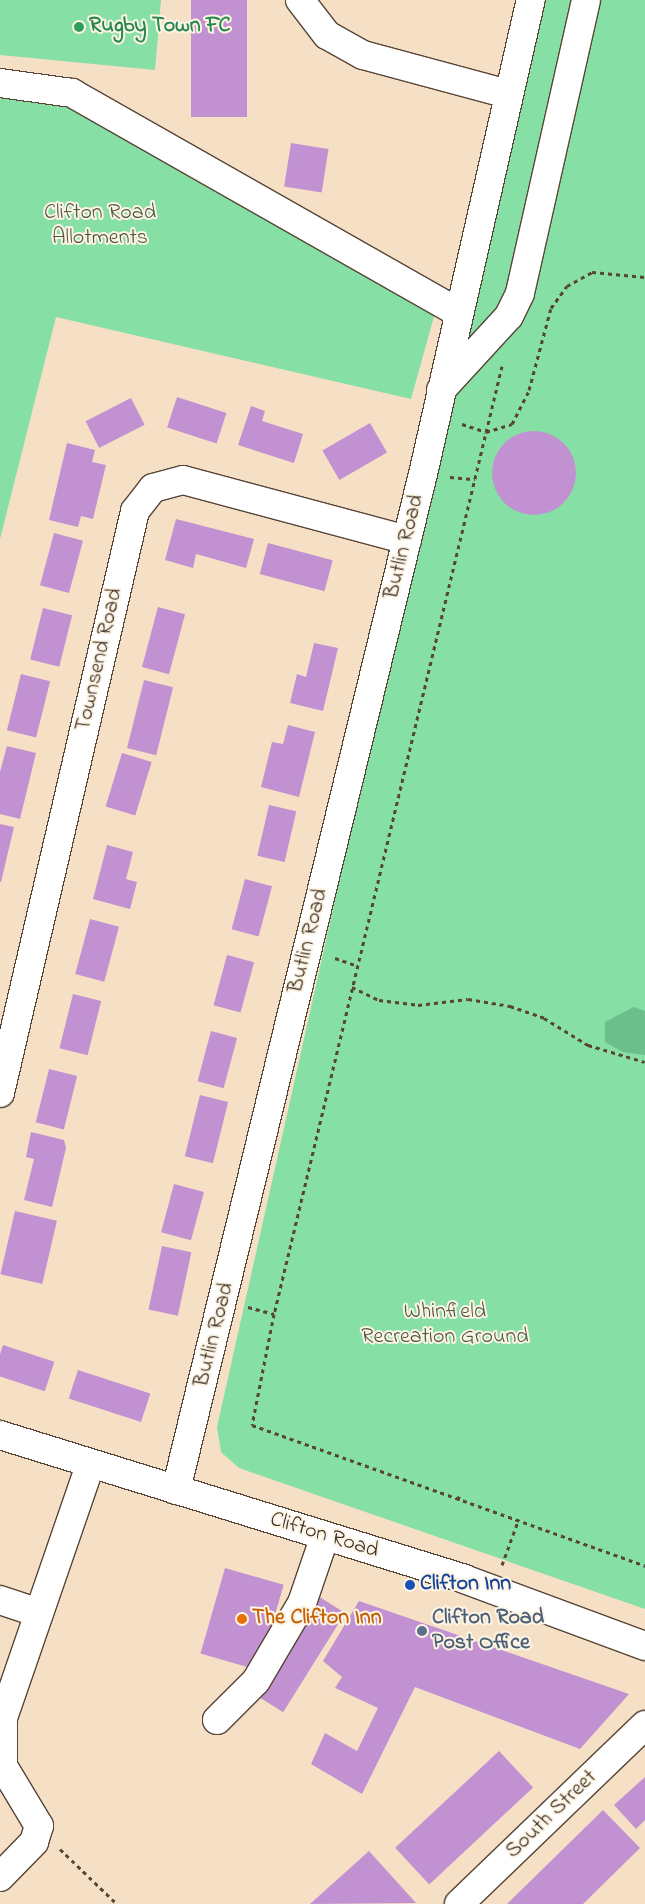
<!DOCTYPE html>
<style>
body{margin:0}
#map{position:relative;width:645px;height:1904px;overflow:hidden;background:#f6e0c5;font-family:"Indie Flower",sans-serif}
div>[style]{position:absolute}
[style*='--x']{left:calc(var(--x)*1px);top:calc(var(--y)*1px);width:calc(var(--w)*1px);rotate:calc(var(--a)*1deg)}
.green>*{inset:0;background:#86dfa5}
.forest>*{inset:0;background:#6cbe8a}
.building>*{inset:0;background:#c291d1;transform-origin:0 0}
.round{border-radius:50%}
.path>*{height:3px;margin-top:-1.5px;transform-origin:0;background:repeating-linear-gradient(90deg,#574537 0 4px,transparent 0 8px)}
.roads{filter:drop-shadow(1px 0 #574537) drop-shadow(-1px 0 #574537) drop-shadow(0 1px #574537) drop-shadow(0 -1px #574537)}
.minor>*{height:28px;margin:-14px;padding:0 14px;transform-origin:14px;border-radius:14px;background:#fff}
.dots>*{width:14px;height:14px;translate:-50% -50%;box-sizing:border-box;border:2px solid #fcf5e5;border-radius:50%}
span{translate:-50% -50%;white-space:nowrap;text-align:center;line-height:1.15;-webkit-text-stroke:4px #fcf5e5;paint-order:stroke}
.leisure-label{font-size:22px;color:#27864d;font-weight:700}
.left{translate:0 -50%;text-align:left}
.park-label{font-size:22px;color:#4e5740}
.street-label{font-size:22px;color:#3b2a1e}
.transit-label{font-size:22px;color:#164399;font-weight:700}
.service-label{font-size:22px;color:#4e5e75;font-weight:700}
.food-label{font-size:22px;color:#c56008;font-weight:700}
</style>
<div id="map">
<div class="green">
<div style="clip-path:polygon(0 0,161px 0,155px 70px,0 55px)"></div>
<div style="clip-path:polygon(544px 0,645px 0,645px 1609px,239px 1468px,221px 1452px,217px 1427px,432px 467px)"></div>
<div style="clip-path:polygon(0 83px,72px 93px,435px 313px,411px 399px,56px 317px,0 539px)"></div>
</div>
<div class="forest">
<div style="clip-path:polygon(634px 1007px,645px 1011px,645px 1055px,623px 1052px,605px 1042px,605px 1022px)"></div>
</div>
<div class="building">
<div style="left:191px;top:0;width:56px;height:117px"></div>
<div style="left:291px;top:143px;width:38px;height:44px;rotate:9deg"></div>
<div style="left:177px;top:397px;width:52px;height:32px;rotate:18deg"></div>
<div style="left:131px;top:398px;width:30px;height:51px;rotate:63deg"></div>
<div style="clip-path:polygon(251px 406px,265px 411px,262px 421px,303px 434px,294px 463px,238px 445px)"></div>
<div style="left:370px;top:423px;width:34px;height:55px;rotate:60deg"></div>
<div class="round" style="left:492px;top:431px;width:84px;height:84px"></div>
<div style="clip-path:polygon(67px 443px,95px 450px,92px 462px,106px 465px,93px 519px,81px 516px,78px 527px,49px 520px)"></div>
<div style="clip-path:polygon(176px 519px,254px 539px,246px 568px,196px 554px,193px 568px,165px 560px)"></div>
<div style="left:54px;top:533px;width:30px;height:54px;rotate:15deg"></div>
<div style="left:268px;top:543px;width:67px;height:32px;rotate:15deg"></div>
<div style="left:158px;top:607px;width:28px;height:62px;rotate:15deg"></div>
<div style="left:43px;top:608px;width:30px;height:53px;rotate:14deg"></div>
<div style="clip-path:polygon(314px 643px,338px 648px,323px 711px,290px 703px,297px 674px,306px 677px)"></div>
<div style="left:21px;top:674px;width:30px;height:58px;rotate:14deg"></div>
<div style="left:144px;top:680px;width:30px;height:70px;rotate:14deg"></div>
<div style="clip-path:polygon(288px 725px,315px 732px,299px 797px,261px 787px,272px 742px,283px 744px)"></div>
<div style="clip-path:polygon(7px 746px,36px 753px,20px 819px,0 814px,0 772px)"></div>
<div style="left:122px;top:753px;width:31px;height:56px;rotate:17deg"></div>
<div style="left:269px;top:805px;width:28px;height:52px;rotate:13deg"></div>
<div style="clip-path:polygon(0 824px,14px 827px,1px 882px,0 882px)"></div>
<div style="clip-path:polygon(107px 845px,133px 852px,126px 879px,137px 882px,130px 909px,93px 899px)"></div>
<div style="left:245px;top:879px;width:28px;height:52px;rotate:15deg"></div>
<div style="left:90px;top:919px;width:30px;height:57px;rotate:15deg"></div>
<div style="left:227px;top:955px;width:28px;height:52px;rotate:15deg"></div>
<div style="left:73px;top:994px;width:29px;height:56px;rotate:14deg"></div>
<div style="left:211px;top:1031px;width:27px;height:52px;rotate:15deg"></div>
<div style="left:49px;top:1069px;width:29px;height:55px;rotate:14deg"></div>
<div style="left:200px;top:1095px;width:29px;height:63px;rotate:14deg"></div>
<div style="clip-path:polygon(31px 1132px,64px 1140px,66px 1148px,52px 1207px,24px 1200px,34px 1159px,26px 1157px)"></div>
<div style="left:174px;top:1184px;width:31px;height:50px;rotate:15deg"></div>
<div style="left:15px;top:1211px;width:43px;height:65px;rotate:13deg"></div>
<div style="left:162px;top:1246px;width:30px;height:65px;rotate:12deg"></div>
<div style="left:3px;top:1345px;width:54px;height:31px;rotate:18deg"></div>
<div style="left:78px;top:1370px;width:76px;height:30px;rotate:18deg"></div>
<div style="left:225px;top:1568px;width:61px;height:89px;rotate:16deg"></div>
<div style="left:318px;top:1596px;width:32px;height:117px;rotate:32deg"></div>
<div style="clip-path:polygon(359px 1601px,629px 1694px,580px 1749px,415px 1687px,362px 1794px,311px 1764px,325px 1733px,357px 1751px,378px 1708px,335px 1688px,342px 1677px,323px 1661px)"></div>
<div style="left:499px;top:1751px;width:50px;height:142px;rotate:47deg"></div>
<div style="clip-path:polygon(645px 1777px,645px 1820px,636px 1829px,614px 1805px)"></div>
<div style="clip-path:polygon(603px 1810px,640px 1848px,583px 1904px,507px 1904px)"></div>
<div style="clip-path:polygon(369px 1851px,416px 1903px,310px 1904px)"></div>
</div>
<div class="path">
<div style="--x:502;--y:366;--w:975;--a:103.52"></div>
<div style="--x:274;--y:1314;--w:113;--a:101.2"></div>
<div style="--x:252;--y:1425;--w:418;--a:19.7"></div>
<div style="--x:462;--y:424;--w:25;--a:18"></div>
<div style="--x:486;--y:432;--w:27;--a:-17"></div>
<div style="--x:512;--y:424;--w:38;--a:-63"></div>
<div style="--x:529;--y:390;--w:85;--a:-75"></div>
<div style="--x:551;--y:308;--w:27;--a:-54"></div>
<div style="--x:567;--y:286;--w:29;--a:-29"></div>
<div style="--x:592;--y:272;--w:53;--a:5.4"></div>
<div style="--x:450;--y:477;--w:25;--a:5"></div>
<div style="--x:335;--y:958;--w:24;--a:19"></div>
<div style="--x:352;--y:987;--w:30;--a:26"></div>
<div style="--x:379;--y:1000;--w:39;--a:7"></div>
<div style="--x:418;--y:1005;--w:50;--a:-6.8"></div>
<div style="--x:468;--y:999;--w:43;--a:9.5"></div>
<div style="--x:510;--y:1006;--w:36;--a:19"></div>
<div style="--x:544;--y:1018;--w:52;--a:31.5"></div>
<div style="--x:588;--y:1045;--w:59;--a:16.6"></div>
<div style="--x:248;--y:1307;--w:27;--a:15"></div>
<div style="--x:458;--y:1500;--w:6;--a:-72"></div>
<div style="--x:502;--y:1565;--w:47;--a:-70"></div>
<div style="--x:60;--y:1849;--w:79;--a:44"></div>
</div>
<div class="roads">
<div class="minor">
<div style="--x:300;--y:0;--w:44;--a:52.4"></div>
<div style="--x:327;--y:35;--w:41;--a:29.1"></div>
<div style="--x:363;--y:55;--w:150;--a:15.1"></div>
<div style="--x:0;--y:83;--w:73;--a:7.9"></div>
<div style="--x:72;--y:93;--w:444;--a:29.6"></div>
<div style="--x:441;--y:390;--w:100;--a:-47.4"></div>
<div style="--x:509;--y:316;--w:25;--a:-64"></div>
<div style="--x:520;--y:293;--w:300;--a:-77.3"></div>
<div style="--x:0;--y:1093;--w:597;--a:-76.94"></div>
<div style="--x:135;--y:511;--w:29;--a:-52"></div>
<div style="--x:153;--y:488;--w:31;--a:-15"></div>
<div style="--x:183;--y:480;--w:232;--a:15"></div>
<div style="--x:0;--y:1435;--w:486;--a:17.2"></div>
<div style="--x:464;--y:1579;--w:193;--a:20.3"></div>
<div style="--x:176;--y:1490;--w:1046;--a:-76.34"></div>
<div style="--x:423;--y:474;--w:486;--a:-77.2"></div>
<div style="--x:0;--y:1600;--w:41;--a:18.4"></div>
<div style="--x:217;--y:1720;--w:55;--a:-45"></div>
<div style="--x:256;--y:1681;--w:91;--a:-59.5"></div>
<div style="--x:302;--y:1603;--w:71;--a:-71.1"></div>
<div style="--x:0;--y:1877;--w:49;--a:-45.8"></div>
<div style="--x:34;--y:1842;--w:17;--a:-73"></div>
<div style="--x:39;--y:1826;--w:70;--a:-121"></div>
<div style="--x:3;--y:1766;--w:48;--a:-90"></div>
<div style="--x:3;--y:1718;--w:268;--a:-71"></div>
<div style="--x:459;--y:1904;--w:258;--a:-43.9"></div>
</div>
</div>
<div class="dots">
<div style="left:79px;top:27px;background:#2e9e5b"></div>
<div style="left:410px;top:1585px;background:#1a4fb4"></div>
<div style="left:242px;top:1619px;background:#e8710a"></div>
<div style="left:422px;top:1631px;background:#5c6f8a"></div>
</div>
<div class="leisure-label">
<span class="left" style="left:89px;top:27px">Rugby Town FC</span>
</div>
<div class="park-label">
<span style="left:100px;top:226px">Clifton Road<br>Allotments</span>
<span style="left:445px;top:1325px">Whinfield<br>Recreation Ground</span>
</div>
<div class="street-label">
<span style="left:405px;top:547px;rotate:-76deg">Butlin Road</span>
<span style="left:100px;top:660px;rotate:-77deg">Townsend Road</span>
<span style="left:309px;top:941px;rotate:-76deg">Butlin Road</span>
<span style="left:215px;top:1335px;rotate:-76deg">Butlin Road</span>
<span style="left:324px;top:1536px;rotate:17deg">Clifton Road</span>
<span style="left:552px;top:1815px;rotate:-44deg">South Street</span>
</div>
<div class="transit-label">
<span class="left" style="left:420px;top:1585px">Clifton Inn</span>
</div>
<div class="service-label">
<span class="left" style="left:432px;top:1631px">Clifton Road<br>Post Office</span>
</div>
<div class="food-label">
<span class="left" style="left:252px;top:1619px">The Clifton Inn</span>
</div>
</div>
